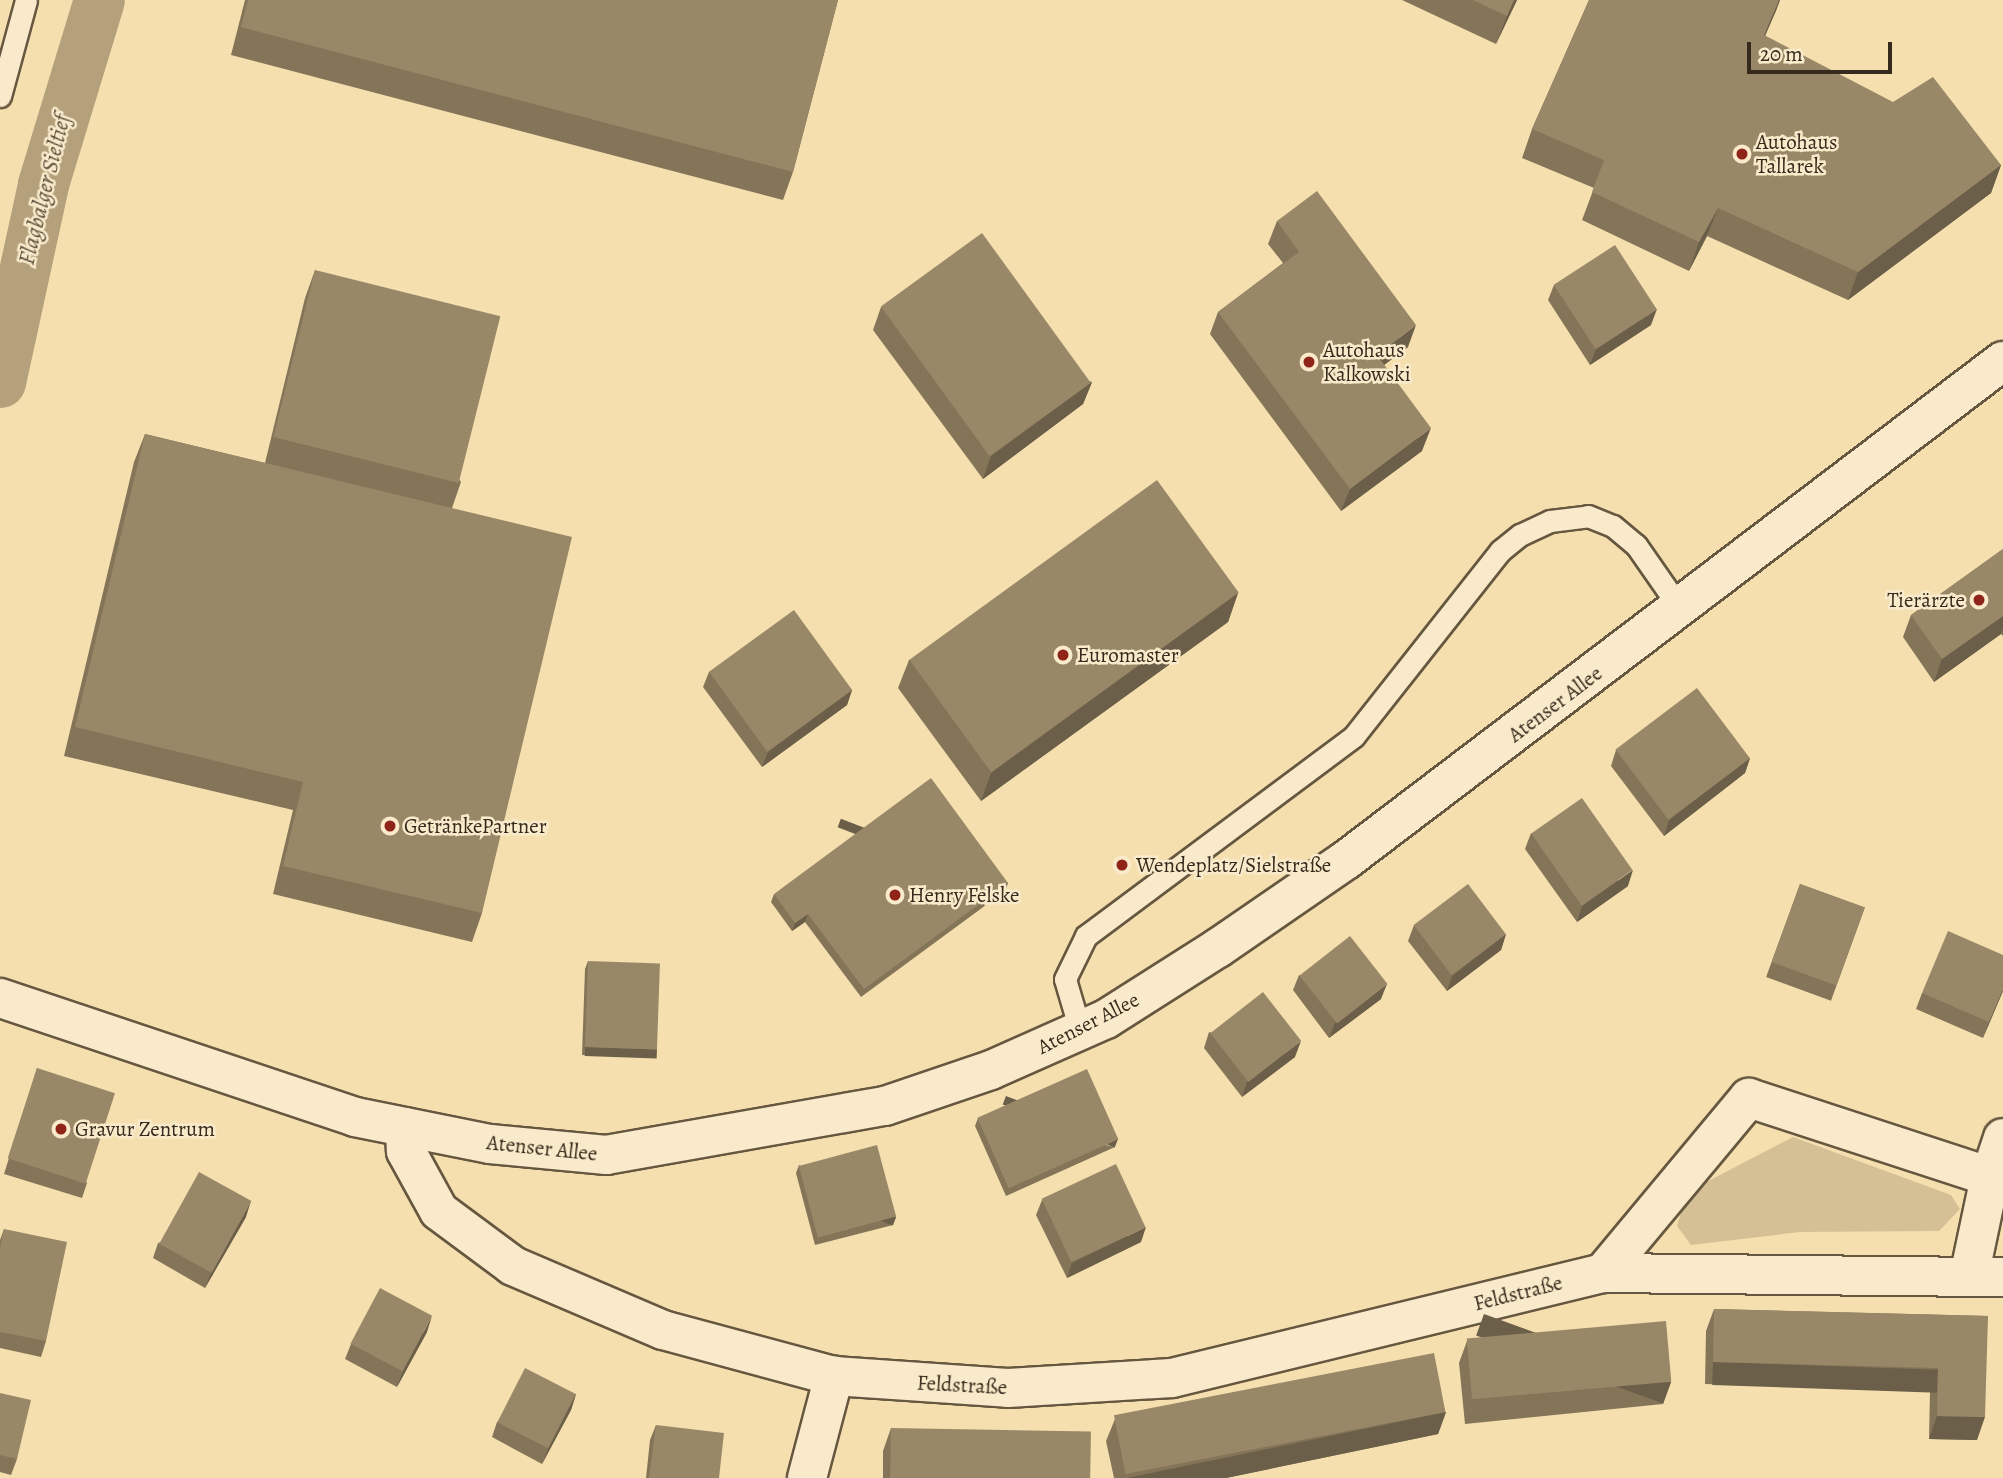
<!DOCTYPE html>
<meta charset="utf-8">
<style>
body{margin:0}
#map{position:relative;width:2003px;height:1478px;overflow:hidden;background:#f5dfae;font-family:Alegreya,serif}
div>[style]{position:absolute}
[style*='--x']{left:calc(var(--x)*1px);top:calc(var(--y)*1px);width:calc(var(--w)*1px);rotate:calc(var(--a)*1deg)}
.green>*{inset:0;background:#d5c095}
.canal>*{height:51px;margin:-25.5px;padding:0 25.5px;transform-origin:25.5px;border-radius:25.5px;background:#b4a17c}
.roads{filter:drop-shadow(2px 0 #665740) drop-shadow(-2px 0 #665740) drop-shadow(0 2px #665740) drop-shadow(0 -2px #665740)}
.service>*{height:21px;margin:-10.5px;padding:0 10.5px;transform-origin:10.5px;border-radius:10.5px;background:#f8eaca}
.minor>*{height:38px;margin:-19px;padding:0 19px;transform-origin:19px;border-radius:19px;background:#f8eaca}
.tertiary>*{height:38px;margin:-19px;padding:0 19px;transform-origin:19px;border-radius:19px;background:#f8eaca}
.wall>*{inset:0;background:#847559;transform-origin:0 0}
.shaded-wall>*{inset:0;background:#6b5f49;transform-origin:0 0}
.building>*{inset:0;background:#998868;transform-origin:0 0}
.dots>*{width:19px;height:19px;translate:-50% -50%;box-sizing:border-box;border:4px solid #f8eaca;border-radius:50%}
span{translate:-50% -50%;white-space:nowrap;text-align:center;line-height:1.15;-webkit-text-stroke:5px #f8eaca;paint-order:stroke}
.poi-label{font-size:21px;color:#362a1c}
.left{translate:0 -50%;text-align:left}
.right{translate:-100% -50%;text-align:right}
.street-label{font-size:21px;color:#362a1c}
.water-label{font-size:23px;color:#5c4e39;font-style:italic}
.scale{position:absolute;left:1747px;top:42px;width:145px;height:32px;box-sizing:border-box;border:4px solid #362a1c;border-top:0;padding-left:9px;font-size:21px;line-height:24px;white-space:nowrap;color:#362a1c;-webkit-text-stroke:5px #f8eaca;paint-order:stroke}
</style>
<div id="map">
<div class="green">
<div style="clip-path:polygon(1793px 1137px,1951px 1195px,1960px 1209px,1939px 1231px,1800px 1232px,1691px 1245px,1677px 1226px,1687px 1192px)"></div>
</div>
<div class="canal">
<div style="--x:0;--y:382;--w:203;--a:-77.7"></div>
<div style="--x:43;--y:184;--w:192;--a:-73.1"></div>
</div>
<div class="roads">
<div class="service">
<div style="--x:0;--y:96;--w:99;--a:-74.8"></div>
<div style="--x:1080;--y:1030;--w:53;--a:-106.4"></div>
<div style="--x:1065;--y:979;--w:48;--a:-64"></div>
<div style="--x:1086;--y:936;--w:334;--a:-36.7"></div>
<div style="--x:1354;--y:736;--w:236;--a:-51.7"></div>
<div style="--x:1500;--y:551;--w:26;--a:-39"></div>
<div style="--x:1520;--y:535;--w:33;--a:-25"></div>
<div style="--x:1550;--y:521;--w:38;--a:-7"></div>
<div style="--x:1588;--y:516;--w:27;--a:22"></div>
<div style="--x:1613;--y:526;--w:30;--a:40"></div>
<div style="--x:1636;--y:545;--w:77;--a:55.1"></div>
</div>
<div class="minor">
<div style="--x:405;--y:1127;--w:24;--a:88"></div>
<div style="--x:406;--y:1151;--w:68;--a:61.2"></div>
<div style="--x:439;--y:1211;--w:92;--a:36.6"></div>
<div style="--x:513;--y:1266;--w:163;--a:23.1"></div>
<div style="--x:663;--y:1330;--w:177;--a:15.1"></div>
<div style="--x:834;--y:1376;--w:174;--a:3.9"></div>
<div style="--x:1008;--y:1388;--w:164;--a:-3.5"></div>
<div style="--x:1172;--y:1378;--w:444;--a:-13.7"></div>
<div style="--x:1603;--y:1273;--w:400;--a:0.6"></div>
<div style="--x:1990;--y:1177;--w:41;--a:-71.6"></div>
<div style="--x:1603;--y:1273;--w:228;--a:-50.2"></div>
<div style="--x:1749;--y:1098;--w:254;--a:18.1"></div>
<div style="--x:1990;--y:1177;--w:97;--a:101.9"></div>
<div style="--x:807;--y:1478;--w:106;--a:-75.2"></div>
</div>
<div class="tertiary">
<div style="--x:0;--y:998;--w:374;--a:18.5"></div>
<div style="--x:355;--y:1117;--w:138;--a:11.3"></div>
<div style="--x:490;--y:1144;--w:117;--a:5.4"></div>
<div style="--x:606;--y:1155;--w:283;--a:-10"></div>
<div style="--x:885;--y:1106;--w:112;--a:-18.8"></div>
<div style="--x:991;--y:1070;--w:126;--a:-23.9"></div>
<div style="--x:1106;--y:1019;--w:133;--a:-32.4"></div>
<div style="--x:1218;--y:948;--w:155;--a:-34.5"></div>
<div style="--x:1346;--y:860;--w:825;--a:-37.22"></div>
</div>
</div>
<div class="wall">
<div style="clip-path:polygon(245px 0,838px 0,793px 172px,783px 200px,231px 55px)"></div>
<div style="clip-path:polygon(1402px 0,1517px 0,1496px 44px)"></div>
<div style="clip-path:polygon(1589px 0,1780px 0,1765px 36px,2001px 165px,1991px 193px,1848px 300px,1707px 236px,1689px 271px,1582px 220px,1594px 188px,1522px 158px,1532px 129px)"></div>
<div style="clip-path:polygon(1277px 221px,1408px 347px,1384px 365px,1422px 451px,1341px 511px,1210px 334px,1218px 312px,1283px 263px,1268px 244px)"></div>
<div style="clip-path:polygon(315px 270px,461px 482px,452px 508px,482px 913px,472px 942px,273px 894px,293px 810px,64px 756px,134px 462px,145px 434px,265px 463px,305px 298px)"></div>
<div style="clip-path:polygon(1554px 285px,1651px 325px,1590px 365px,1548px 300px)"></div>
<div style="clip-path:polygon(881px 307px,1092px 382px,1083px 404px,983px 479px,873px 330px)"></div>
<div style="clip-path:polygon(2003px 549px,2003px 636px,2001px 634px,1934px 682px,1903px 637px,1911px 615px)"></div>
<div style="clip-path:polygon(1238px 593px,1228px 622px,981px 801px,898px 688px,909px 660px)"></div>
<div style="clip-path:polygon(709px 672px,852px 690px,847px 705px,762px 767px,703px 687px)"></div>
<div style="clip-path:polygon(1616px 750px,1750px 758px,1745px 773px,1664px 836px,1611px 766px)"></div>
<div style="clip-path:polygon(1531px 833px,1628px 886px,1577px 922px,1525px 849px)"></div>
<div style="left:1800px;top:884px;width:69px;height:99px;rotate:20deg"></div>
<div style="clip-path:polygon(1005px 891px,861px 997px,805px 922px,792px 931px,771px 902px,774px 894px)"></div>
<div style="clip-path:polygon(1414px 925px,1506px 934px,1501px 950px,1447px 991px,1408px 941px)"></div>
<div style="clip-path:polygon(588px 961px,657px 1049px,654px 1057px,582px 1055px,585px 969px)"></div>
<div style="clip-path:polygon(1299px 975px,1381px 999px,1329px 1038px,1293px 990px)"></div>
<div style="clip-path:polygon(2003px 991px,1983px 1038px,1916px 1009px,1922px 993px)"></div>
<div style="clip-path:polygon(1209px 1032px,1295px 1057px,1242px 1097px,1204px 1048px)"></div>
<div style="clip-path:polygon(37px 1068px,87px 1183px,82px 1198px,4px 1174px)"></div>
<div style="clip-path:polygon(978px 1118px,1115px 1147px,1006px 1196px,975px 1126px)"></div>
<div style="clip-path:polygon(799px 1165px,896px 1217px,893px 1225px,815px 1245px,796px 1173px)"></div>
<div style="clip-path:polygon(1042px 1200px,1141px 1242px,1067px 1278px,1036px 1215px)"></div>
<div style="clip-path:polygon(246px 1217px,205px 1288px,153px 1258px,158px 1243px)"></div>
<div style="clip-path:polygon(4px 1229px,46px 1341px,41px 1357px,0 1348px,0 1240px)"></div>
<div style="clip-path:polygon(1714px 1309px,1988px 1316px,1977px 1440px,1929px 1439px,1930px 1391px,1705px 1384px,1706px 1331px)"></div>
<div style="clip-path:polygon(427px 1332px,397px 1387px,345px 1359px,351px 1344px)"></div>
<div style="clip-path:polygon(1467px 1341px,1671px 1382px,1663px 1404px,1465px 1424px,1459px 1363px)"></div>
<div style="clip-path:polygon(0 1393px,17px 1459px,11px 1475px,0 1472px)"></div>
<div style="clip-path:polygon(576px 1394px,571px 1410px,542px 1464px,492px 1437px,497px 1422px)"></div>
<div style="clip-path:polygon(1446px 1412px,1438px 1434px,1226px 1478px,1114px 1478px,1106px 1441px,1115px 1419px)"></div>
<div style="clip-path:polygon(656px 1425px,719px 1478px,646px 1478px,650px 1440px)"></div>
<div style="clip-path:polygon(891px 1428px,1091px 1478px,883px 1478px,883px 1451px)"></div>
</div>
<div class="shaded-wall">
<div style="clip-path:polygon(1514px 0,1517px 0,1496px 44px,1507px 16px)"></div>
<div style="clip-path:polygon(1779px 0,1780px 0,1776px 11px,1753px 63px,1764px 35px)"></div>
<div style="clip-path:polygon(2001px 165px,1991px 193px,1848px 300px,1858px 272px)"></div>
<div style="clip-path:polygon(1718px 208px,1707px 236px,1689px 271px,1699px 242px)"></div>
<div style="clip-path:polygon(1657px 309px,1651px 325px,1590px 365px,1596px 349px)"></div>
<div style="clip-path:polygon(1416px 325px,1408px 347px,1368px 377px,1377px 355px)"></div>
<div style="clip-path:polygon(1092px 382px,1083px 404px,983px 479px,991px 456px)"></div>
<div style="clip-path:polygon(1431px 428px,1422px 451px,1341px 511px,1350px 489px)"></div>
<div style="clip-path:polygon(1238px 593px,1228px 622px,981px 801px,991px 773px)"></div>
<div style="clip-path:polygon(2003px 616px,2003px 629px,2001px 634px,1934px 682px,1942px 659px)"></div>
<div style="clip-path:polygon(852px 690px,847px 705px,762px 767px,768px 752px)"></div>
<div style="clip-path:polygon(1750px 758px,1745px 773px,1664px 836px,1669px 820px)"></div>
<div style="clip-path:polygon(1633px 870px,1628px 886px,1577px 922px,1582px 906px)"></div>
<div style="left:1008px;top:883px;width:9px;height:179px;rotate:111deg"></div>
<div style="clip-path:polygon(808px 914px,805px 922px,792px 931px,795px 923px)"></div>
<div style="clip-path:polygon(1506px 934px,1501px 950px,1447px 991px,1452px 976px)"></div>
<div style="clip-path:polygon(1387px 984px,1381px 999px,1329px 1038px,1335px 1023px)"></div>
<div style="clip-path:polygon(2003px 989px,2003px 991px,1983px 1038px,1989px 1022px)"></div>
<div style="clip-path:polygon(1301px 1041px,1295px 1057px,1242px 1097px,1247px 1082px)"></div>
<div style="left:585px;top:1047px;width:72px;height:9px;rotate:2deg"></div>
<div style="left:1118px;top:1139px;width:9px;height:120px;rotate:111deg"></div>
<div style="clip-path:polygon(251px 1201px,246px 1217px,205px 1288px,211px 1273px)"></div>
<div style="left:896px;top:1217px;width:9px;height:81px;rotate:111deg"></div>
<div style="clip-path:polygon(1146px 1227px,1141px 1242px,1067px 1278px,1072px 1263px)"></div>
<div style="clip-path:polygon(432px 1316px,427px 1332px,397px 1387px,403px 1371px)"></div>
<div style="left:1713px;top:1362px;width:225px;height:23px;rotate:2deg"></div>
<div style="left:1671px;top:1382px;width:23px;height:199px;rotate:110deg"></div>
<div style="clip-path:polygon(576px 1394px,571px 1410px,542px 1464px,548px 1449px)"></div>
<div style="clip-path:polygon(1446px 1412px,1438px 1434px,1226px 1478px,1127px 1478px)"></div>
<div style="clip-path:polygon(1937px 1416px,1985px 1417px,1977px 1440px,1929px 1439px)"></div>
</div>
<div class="building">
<div style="clip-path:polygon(248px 0,838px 0,793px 172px,241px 27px)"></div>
<div style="clip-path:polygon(1473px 0,1514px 0,1507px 16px)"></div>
<div style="clip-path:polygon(1589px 0,1779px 0,1764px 35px,1893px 102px,1933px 77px,2001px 165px,1858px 272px,1718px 208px,1699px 242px,1592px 192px,1604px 160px,1532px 129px)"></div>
<div style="clip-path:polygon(1317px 191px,1416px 325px,1377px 355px,1431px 428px,1350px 489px,1218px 312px,1299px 252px,1277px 221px)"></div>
<div style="left:982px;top:233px;width:185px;height:125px;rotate:54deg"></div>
<div style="left:1615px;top:245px;width:77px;height:73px;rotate:57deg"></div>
<div style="left:315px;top:270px;width:191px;height:172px;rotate:14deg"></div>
<div style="clip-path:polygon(145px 434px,572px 537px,482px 913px,283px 866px,303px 782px,75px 727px)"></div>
<div style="left:1157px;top:480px;width:139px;height:306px;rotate:54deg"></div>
<div style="clip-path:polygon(2003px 549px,2003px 616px,1942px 659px,1911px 615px)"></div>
<div style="left:794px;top:610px;width:99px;height:105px;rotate:54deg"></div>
<div style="left:1697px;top:688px;width:88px;height:102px;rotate:53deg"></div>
<div style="clip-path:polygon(931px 778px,1008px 883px,864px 989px,808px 914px,795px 923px,774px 894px)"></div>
<div style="left:1582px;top:798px;width:88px;height:62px;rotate:55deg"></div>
<div style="left:1468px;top:884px;width:63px;height:68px;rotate:53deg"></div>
<div style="left:1800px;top:884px;width:69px;height:83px;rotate:20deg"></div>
<div style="clip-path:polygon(1948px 931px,2003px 955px,2003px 989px,1989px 1022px,1922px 993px)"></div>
<div style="left:1350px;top:936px;width:61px;height:64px;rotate:52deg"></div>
<div style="left:588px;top:961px;width:72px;height:86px;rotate:2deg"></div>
<div style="left:1263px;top:992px;width:62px;height:67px;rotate:52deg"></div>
<div style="left:37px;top:1068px;width:82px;height:95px;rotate:18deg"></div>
<div style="left:1087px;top:1069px;width:77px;height:120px;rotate:66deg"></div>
<div style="left:877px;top:1145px;width:74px;height:81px;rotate:75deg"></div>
<div style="left:1116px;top:1164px;width:70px;height:82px;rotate:65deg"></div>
<div style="left:199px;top:1172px;width:60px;height:82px;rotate:29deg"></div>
<div style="clip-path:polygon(4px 1229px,67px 1242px,46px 1341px,0 1332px,0 1248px)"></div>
<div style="left:380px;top:1288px;width:59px;height:63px;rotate:28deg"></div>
<div style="clip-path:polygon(1714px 1309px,1988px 1316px,1985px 1417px,1937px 1416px,1938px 1368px,1713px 1362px)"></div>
<div style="left:1666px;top:1321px;width:61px;height:200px;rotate:85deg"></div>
<div style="left:1434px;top:1353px;width:60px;height:326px;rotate:79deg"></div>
<div style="left:525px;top:1368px;width:57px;height:61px;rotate:27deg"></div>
<div style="clip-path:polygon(0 1393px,31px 1400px,17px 1459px,0 1455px)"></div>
<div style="clip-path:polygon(656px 1425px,724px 1433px,719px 1478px,649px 1478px)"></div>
<div style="left:891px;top:1428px;width:200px;height:50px;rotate:1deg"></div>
</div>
<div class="dots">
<div style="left:1742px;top:154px;background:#8f2418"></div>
<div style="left:1309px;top:362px;background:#8f2418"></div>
<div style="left:1979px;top:600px;background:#8f2418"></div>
<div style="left:1063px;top:655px;background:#8f2418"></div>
<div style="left:390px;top:826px;background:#8f2418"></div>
<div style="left:1122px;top:865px;background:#8f2418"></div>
<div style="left:895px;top:895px;background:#8f2418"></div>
<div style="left:61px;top:1129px;background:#8f2418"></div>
</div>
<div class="poi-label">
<span class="left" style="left:1756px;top:154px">Autohaus<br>Tallarek</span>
<span class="left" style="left:1323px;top:362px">Autohaus<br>Kalkowski</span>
<span class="right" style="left:1965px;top:600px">Tierärzte</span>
<span class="left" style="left:1077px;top:655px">Euromaster</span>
<span class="left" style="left:404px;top:826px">GetränkePartner</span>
<span class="left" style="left:1136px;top:865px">Wendeplatz/Sielstraße</span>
<span class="left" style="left:909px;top:895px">Henry Felske</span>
<span class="left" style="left:75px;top:1129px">Gravur Zentrum</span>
</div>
<div class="street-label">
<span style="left:1555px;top:704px;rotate:-37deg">Atenser Allee</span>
<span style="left:1088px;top:1023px;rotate:-27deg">Atenser Allee</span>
<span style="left:542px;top:1148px;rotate:6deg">Atenser Allee</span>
<span style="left:1518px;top:1293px;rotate:-14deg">Feldstraße</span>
<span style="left:962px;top:1385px;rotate:3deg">Feldstraße</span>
</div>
<div class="water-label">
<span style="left:45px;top:190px;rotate:-76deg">Flagbalger Sieltief</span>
</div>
<div class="scale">20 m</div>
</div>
